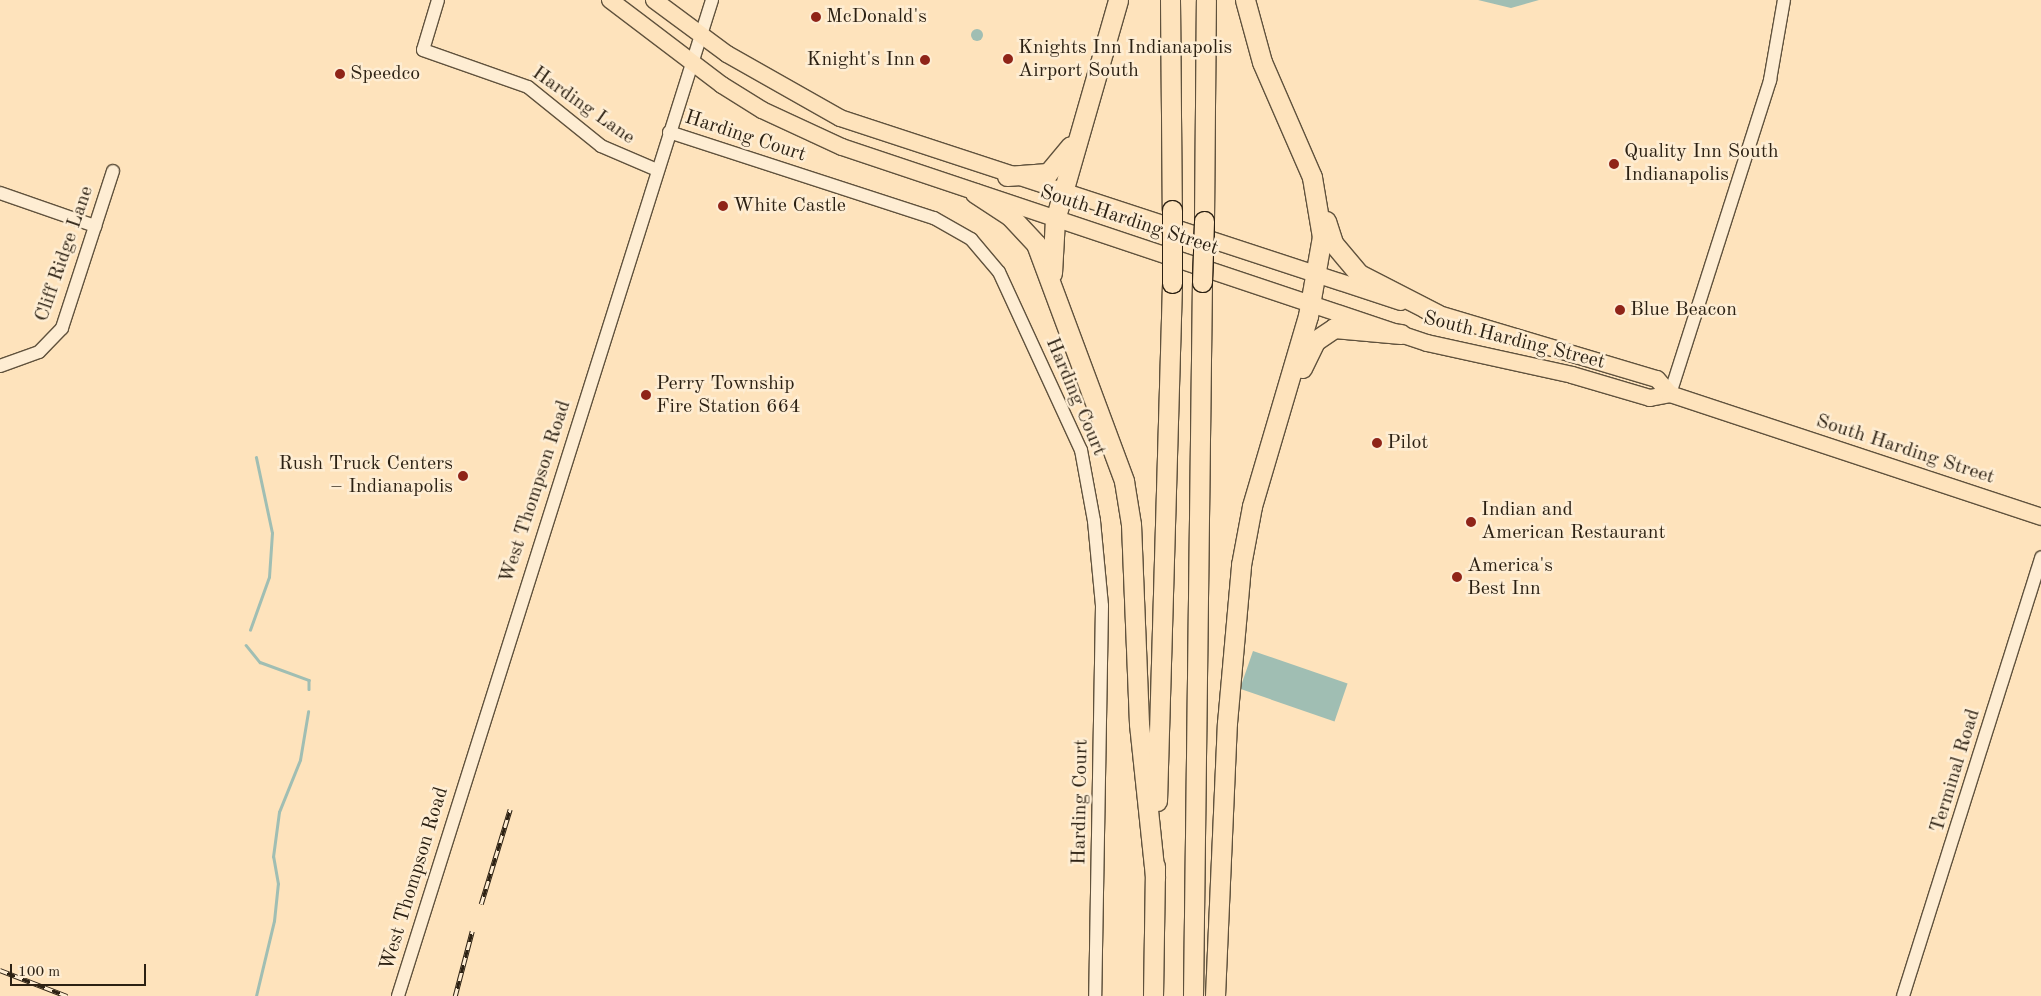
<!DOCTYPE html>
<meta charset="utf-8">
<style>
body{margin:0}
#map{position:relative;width:2041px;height:996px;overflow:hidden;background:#fee3bc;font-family:"Old Standard TT",serif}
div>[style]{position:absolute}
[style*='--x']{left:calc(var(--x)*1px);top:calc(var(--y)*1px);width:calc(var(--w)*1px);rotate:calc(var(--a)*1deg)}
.water>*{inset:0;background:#a0beb3;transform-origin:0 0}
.round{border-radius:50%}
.stream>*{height:2.5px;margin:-1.25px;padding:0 1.25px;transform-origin:1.25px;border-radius:1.25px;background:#a0beb3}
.roads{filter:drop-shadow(1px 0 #60523d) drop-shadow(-1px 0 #60523d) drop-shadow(0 1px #60523d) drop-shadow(0 -1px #60523d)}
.minor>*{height:12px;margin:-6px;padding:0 6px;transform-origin:6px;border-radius:6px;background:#feedd3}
.major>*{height:16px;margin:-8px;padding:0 8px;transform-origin:8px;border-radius:8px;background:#fee3bc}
.highway>*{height:19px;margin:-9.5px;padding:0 9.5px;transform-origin:9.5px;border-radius:9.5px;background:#fee3bc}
.rail>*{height:4.5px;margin-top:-2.25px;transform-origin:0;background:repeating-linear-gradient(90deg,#feedd3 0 8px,#2c2113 0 16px);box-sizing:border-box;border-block:1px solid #2c2113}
.bridges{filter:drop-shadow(1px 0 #2c2113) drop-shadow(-1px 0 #2c2113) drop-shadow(0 1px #2c2113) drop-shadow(0 -1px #2c2113)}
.highway-bridge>*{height:19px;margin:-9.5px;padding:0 9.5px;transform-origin:9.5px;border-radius:9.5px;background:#fee3bc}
.dots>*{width:14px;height:14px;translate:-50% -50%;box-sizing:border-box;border:2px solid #feedd3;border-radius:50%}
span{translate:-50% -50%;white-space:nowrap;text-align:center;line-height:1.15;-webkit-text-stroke:5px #feedd3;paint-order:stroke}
.poi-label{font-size:20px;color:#2c2113}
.left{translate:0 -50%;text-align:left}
.right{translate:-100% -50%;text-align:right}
.street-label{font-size:20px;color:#2c2113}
.scale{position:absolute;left:10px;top:964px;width:136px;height:22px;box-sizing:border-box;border:2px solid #2c2113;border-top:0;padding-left:6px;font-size:15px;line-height:18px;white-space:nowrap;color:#2c2113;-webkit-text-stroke:4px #feedd3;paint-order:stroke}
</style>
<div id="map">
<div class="water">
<div style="clip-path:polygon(1478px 0,1539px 0,1511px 8px)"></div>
<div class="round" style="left:971px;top:29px;width:12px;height:12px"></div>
<div style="left:1253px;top:651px;width:100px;height:40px;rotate:19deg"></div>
</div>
<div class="stream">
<div style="--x:250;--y:630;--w:56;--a:-70.3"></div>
<div style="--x:269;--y:577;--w:44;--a:-86.1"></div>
<div style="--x:272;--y:533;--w:77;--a:-102"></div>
<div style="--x:246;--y:645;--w:22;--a:51"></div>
<div style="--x:260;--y:662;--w:52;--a:20.2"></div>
<div style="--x:309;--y:680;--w:9;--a:90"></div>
<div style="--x:256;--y:996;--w:77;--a:-76.5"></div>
<div style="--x:274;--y:921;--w:37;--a:-84"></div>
<div style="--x:278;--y:884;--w:27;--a:-100"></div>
<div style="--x:273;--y:857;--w:45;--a:-82.4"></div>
<div style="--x:279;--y:812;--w:56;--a:-68"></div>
<div style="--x:300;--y:760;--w:49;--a:-80.5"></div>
</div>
<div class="roads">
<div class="minor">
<div style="--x:438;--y:0;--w:52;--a:106.7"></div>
<div style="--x:423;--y:50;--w:111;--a:19.4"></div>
<div style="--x:528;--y:87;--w:94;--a:38.9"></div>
<div style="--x:601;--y:146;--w:61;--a:23.2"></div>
<div style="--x:669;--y:132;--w:279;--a:18"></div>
<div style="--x:934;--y:218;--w:43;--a:29.6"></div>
<div style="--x:971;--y:239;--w:43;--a:49.7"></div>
<div style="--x:999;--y:272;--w:196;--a:65.3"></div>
<div style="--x:1081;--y:450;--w:72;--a:79.6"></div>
<div style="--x:1094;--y:521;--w:85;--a:84.6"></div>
<div style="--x:1102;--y:606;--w:390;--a:91"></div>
<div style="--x:0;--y:193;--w:101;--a:19.2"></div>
<div style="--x:0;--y:366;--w:41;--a:-19.7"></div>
<div style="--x:39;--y:352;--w:33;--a:-46"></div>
<div style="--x:62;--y:328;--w:165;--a:-72"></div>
<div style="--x:1670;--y:394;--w:330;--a:-72.3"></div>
<div style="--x:1770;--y:80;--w:81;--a:-80.1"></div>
<div style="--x:398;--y:996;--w:1044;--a:-72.5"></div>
<div style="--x:1903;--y:996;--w:460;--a:-72.5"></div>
</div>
<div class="major">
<div style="--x:610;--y:0;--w:141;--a:37.2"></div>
<div style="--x:722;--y:85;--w:47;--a:32"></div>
<div style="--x:762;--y:110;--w:88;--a:24.8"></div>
<div style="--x:842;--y:147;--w:617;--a:18.52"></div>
<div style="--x:1427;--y:343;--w:148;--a:12.4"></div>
<div style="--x:1572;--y:375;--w:81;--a:16.4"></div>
<div style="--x:1650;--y:398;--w:20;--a:-11"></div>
<div style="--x:1670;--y:394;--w:391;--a:18.3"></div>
<div style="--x:654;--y:0;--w:91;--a:36.5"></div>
<div style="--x:727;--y:54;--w:130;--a:29.5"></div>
<div style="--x:840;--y:118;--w:590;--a:18.16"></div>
<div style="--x:1425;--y:310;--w:242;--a:16.6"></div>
<div style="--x:1657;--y:379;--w:20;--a:49"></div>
</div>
<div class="highway">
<div style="--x:1170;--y:0;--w:210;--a:89.5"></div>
<div style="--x:1007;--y:176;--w:41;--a:-4.2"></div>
<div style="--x:1048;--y:173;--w:35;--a:-50"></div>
<div style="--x:975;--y:193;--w:42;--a:33.3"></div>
<div style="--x:1010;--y:216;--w:38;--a:47"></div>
<div style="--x:1036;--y:244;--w:253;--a:69.6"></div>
<div style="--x:1124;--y:481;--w:44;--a:80.8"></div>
<div style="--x:1131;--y:524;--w:200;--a:87.7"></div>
<div style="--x:1139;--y:724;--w:154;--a:84"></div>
<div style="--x:1204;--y:221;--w:221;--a:-89.5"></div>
<div style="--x:1326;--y:221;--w:23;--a:72"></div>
<div style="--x:1333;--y:243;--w:40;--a:50"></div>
<div style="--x:1359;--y:274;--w:88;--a:27.1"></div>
<div style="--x:1052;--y:273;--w:53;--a:-86.8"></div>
<div style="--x:1055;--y:220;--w:229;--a:-74"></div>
<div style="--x:1302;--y:368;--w:30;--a:-64"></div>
<div style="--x:1315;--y:341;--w:23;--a:-34"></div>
<div style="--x:1334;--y:328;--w:67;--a:5.1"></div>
<div style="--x:1157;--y:801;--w:518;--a:-88.34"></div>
<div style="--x:1153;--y:996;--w:130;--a:-89.1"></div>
<div style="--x:1193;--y:996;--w:714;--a:-89.28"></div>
<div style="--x:1215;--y:996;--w:273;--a:-87.5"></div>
<div style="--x:1227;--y:723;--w:159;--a:-84.9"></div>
<div style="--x:1241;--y:565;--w:60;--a:-79.4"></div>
<div style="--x:1252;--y:506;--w:198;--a:-73.6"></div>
<div style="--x:1308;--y:316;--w:80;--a:-80"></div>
<div style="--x:1322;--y:237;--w:61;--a:-99.5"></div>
<div style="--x:1312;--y:177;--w:125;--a:-113.5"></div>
<div style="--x:1262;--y:62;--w:64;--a:-105.3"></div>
</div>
</div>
<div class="rail">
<div style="--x:481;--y:904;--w:99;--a:-73"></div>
<div style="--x:0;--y:970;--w:72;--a:21.2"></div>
<div style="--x:455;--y:996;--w:67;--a:-75.3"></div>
</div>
<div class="bridges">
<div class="highway-bridge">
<div style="--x:1172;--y:210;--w:73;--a:90"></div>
<div style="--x:1202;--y:282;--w:61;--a:-88.1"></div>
</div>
</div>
<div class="dots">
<div style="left:816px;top:17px;background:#8f2418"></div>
<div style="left:1008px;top:59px;background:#8f2418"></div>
<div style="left:925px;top:60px;background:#8f2418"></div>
<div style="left:340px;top:74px;background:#8f2418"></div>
<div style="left:1614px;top:164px;background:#8f2418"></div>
<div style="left:723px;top:206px;background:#8f2418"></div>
<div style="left:1620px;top:310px;background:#8f2418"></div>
<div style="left:646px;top:395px;background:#8f2418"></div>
<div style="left:1377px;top:443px;background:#8f2418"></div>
<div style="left:463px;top:476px;background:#8f2418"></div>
<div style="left:1471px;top:522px;background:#8f2418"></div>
<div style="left:1457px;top:577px;background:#8f2418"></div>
</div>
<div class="poi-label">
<span class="left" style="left:826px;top:17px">McDonald's</span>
<span class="left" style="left:1018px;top:60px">Knights Inn Indianapolis<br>Airport South</span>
<span class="right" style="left:915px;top:60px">Knight's Inn</span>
<span class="left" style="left:350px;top:74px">Speedco</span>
<span class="left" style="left:1624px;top:164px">Quality Inn South<br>Indianapolis</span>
<span class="left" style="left:733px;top:206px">White Castle</span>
<span class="left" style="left:1630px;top:310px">Blue Beacon</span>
<span class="left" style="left:656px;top:396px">Perry Township<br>Fire Station 664</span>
<span class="left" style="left:1387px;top:443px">Pilot</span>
<span class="right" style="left:453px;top:476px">Rush Truck Centers<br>– Indianapolis</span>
<span class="left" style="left:1481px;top:522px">Indian and<br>American Restaurant</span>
<span class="left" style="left:1467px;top:578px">America's<br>Best Inn</span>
</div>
<div class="street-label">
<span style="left:583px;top:106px;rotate:35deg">Harding Lane</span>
<span style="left:745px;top:137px;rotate:18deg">Harding Court</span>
<span style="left:1129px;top:221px;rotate:18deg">South Harding Street</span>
<span style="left:65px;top:254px;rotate:-71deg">Cliff Ridge Lane</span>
<span style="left:1514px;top:341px;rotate:14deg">South Harding Street</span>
<span style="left:1075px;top:397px;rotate:67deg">Harding Court</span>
<span style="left:1905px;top:450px;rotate:18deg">South Harding Street</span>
<span style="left:536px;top:492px;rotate:-72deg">West Thompson Road</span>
<span style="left:1956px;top:771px;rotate:-73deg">Terminal Road</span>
<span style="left:1081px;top:802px;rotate:-89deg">Harding Court</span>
<span style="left:415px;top:879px;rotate:-73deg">West Thompson Road</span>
</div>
<div class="scale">100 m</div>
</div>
